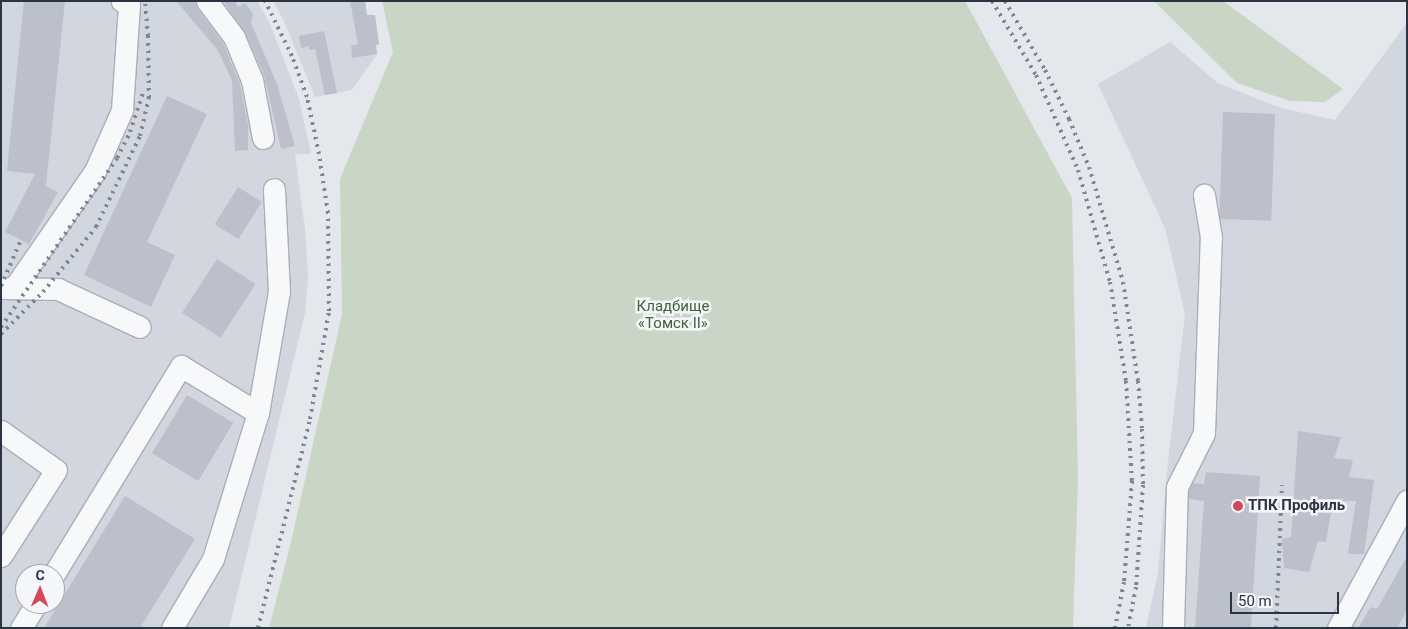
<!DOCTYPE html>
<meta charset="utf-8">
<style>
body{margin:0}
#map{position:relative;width:1408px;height:629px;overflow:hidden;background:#e4e7ec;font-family:Roboto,sans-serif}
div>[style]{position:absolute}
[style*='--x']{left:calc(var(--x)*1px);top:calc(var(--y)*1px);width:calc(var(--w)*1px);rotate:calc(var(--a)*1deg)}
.built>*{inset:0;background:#d2d6de}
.green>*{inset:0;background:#c9d6c5}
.building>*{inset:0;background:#bbc0ca;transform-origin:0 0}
.roads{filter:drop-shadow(1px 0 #a9aeb7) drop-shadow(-1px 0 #a9aeb7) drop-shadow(0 1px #a9aeb7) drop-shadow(0 -1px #a9aeb7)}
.minor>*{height:21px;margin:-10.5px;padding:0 10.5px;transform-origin:10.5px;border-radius:10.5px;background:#f7f8fa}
.rail>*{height:4px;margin-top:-2px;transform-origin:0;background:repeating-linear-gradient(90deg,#7d8696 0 2.5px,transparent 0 7.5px)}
.dots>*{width:14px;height:14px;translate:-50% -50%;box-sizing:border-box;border:2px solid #f4f6f9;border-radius:50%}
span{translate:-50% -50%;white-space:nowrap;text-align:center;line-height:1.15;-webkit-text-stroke:5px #f4f6f9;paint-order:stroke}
.park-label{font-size:15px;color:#3f6138}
.poi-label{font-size:15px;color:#2b3445;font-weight:700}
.left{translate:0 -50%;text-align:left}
.frame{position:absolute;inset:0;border:2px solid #2b3445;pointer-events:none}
.north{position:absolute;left:15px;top:564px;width:50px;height:50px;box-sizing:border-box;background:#f4f6f9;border:1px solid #a4a8b1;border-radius:50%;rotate:1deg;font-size:14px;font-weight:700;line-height:20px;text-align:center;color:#2b3445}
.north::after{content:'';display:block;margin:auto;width:18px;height:22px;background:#d1495b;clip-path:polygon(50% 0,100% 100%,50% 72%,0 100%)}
.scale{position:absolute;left:1230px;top:592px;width:109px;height:22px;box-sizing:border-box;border:2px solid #2b3445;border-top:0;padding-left:6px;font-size:15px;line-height:18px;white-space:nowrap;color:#2b3445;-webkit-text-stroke:4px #f4f6f9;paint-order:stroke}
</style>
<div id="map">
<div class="built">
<div style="clip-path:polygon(evenodd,1px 1px,257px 1px,270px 24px,299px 99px,311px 154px,295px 154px,305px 230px,308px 276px,305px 313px,229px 628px,1px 628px,1px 1px,25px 574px,55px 574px,55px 604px,25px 604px,25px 574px)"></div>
<div style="clip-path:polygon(273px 1px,365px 1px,367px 15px,375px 15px,379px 45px,376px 45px,377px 54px,352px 90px,315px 97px,283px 19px)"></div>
<div style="clip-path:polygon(1407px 23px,1407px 628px,1146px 628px,1158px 572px,1167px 471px,1185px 314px,1165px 228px,1098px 84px,1170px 42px,1218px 83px,1281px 108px,1335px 120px)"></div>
</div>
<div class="green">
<div style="clip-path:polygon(382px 1px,965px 1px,1072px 198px,1078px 480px,1073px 628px,269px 628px,291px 542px,342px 314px,340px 179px,393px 52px)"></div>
<div style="clip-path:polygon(1154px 1px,1223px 1px,1343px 89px,1325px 102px,1290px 101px,1237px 83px)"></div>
</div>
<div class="building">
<div style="clip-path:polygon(24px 1px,65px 1px,46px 186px,58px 192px,29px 244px,5px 232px,35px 174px,7px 171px)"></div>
<div style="clip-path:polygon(176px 1px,195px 1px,197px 8px,223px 43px,240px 84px,248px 125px,248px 150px,235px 151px,232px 80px,217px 49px)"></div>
<div style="clip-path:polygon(223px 1px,235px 1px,238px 7px,245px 3px,253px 14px,251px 23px,277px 84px,295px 146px,281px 149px,264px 75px,245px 32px)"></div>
<div style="clip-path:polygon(350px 1px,365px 1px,367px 15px,375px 15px,379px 45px,376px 44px,377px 54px,352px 58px,351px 46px,358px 44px)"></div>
<div style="clip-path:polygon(324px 31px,337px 93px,325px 95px,315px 49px,309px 50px,309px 46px,301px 48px,299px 36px)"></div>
<div style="clip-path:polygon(167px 96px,207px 114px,147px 242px,175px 255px,151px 307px,84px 275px)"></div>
<div style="left:1223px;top:112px;width:52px;height:107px;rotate:2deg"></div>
<div style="left:238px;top:187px;width:28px;height:44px;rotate:32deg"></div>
<div style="left:217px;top:259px;width:46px;height:64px;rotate:33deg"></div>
<div style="left:187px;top:395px;width:54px;height:68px;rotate:31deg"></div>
<div style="clip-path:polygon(1298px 431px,1341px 437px,1334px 458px,1353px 460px,1349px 477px,1374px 480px,1364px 554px,1348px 554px,1356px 501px,1333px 501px,1326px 542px,1318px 541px,1309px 572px,1284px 568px,1282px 539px,1291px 537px)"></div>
<div style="clip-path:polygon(1206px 472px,1260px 476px,1251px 628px,1195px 628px,1204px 501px,1189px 499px,1189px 490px,1193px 483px,1204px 484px)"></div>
<div style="clip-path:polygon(125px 496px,195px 539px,140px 628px,44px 628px)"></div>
<div style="clip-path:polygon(1407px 556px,1407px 611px,1397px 628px,1358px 628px,1371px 607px,1377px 609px)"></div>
</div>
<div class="roads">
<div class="minor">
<div style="--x:207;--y:1;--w:45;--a:53.1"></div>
<div style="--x:234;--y:37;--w:47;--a:67.3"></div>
<div style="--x:252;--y:80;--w:59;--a:79.3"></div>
<div style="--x:3;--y:288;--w:55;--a:1"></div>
<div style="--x:58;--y:289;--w:90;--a:24.9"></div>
<div style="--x:14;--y:288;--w:142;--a:-55.3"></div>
<div style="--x:95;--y:171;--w:67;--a:-66.1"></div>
<div style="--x:122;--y:110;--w:106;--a:-86.2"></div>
<div style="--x:129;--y:4;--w:8;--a:-157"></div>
<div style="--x:1;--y:431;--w:67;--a:35.3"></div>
<div style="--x:56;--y:470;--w:102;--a:122.6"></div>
<div style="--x:54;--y:574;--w:244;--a:-58.6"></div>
<div style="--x:181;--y:366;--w:90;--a:31.4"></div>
<div style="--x:21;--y:628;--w:28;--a:-58"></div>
<div style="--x:172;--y:628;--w:80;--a:-59.3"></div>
<div style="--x:213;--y:559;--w:153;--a:-72.9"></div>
<div style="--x:258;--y:413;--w:123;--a:-80.2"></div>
<div style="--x:279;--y:292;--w:103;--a:-92.8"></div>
<div style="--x:1173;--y:628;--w:141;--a:-88.4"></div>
<div style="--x:1177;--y:487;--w:60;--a:-63.4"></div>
<div style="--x:1204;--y:433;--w:196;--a:-88"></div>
<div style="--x:1211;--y:237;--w:43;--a:-99.5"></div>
<div style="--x:1338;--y:628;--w:145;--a:-61.5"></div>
</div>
</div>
<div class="rail">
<div style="--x:992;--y:1;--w:86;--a:59.3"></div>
<div style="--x:1036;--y:75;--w:104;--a:66.1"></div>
<div style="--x:1078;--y:170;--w:116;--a:74.1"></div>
<div style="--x:1110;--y:282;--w:100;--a:80.8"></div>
<div style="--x:1126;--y:381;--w:100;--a:86.6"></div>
<div style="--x:1132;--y:481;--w:101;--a:94.5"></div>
<div style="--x:1124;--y:582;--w:47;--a:101.1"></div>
<div style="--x:1005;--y:1;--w:80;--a:59.9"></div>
<div style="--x:1045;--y:70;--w:55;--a:63.9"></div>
<div style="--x:1069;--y:119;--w:52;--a:67.4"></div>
<div style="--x:1089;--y:167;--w:120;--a:73.5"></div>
<div style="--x:1123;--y:282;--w:100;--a:81.4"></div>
<div style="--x:1138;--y:381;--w:48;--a:85.2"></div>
<div style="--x:1142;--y:429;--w:56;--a:89"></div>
<div style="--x:1143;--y:485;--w:102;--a:93.9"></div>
<div style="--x:1136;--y:587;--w:42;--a:101"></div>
<div style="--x:1;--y:286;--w:50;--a:-66.5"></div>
<div style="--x:1;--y:327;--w:205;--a:-55.5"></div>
<div style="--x:117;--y:158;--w:29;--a:-63"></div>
<div style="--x:130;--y:132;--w:41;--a:-71.6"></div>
<div style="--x:1;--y:334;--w:59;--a:-45"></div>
<div style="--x:43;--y:292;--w:84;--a:-50.8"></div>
<div style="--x:96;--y:227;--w:101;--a:-64.2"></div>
<div style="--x:140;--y:136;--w:39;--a:-77"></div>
<div style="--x:149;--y:98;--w:62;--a:-90.9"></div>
<div style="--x:148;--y:36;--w:35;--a:-95"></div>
<div style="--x:258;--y:628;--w:215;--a:-76"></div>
<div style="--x:310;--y:419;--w:110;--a:-80"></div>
<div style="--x:329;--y:311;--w:98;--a:-90.6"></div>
<div style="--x:328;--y:213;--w:60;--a:-98.7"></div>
<div style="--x:319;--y:154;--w:58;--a:-101.9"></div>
<div style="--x:307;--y:97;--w:44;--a:-110.1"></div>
<div style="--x:292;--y:56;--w:61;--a:-116.1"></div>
<div style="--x:1276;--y:628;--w:143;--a:-87.6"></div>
</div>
<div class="dots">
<div style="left:1238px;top:506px;background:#d1495b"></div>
</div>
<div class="park-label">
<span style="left:673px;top:315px">Кладбище<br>«Томск II»</span>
</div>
<div class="poi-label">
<span class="left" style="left:1248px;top:506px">ТПК Профиль</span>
</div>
<div class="frame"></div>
<div class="north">С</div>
<div class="scale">50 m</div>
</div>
